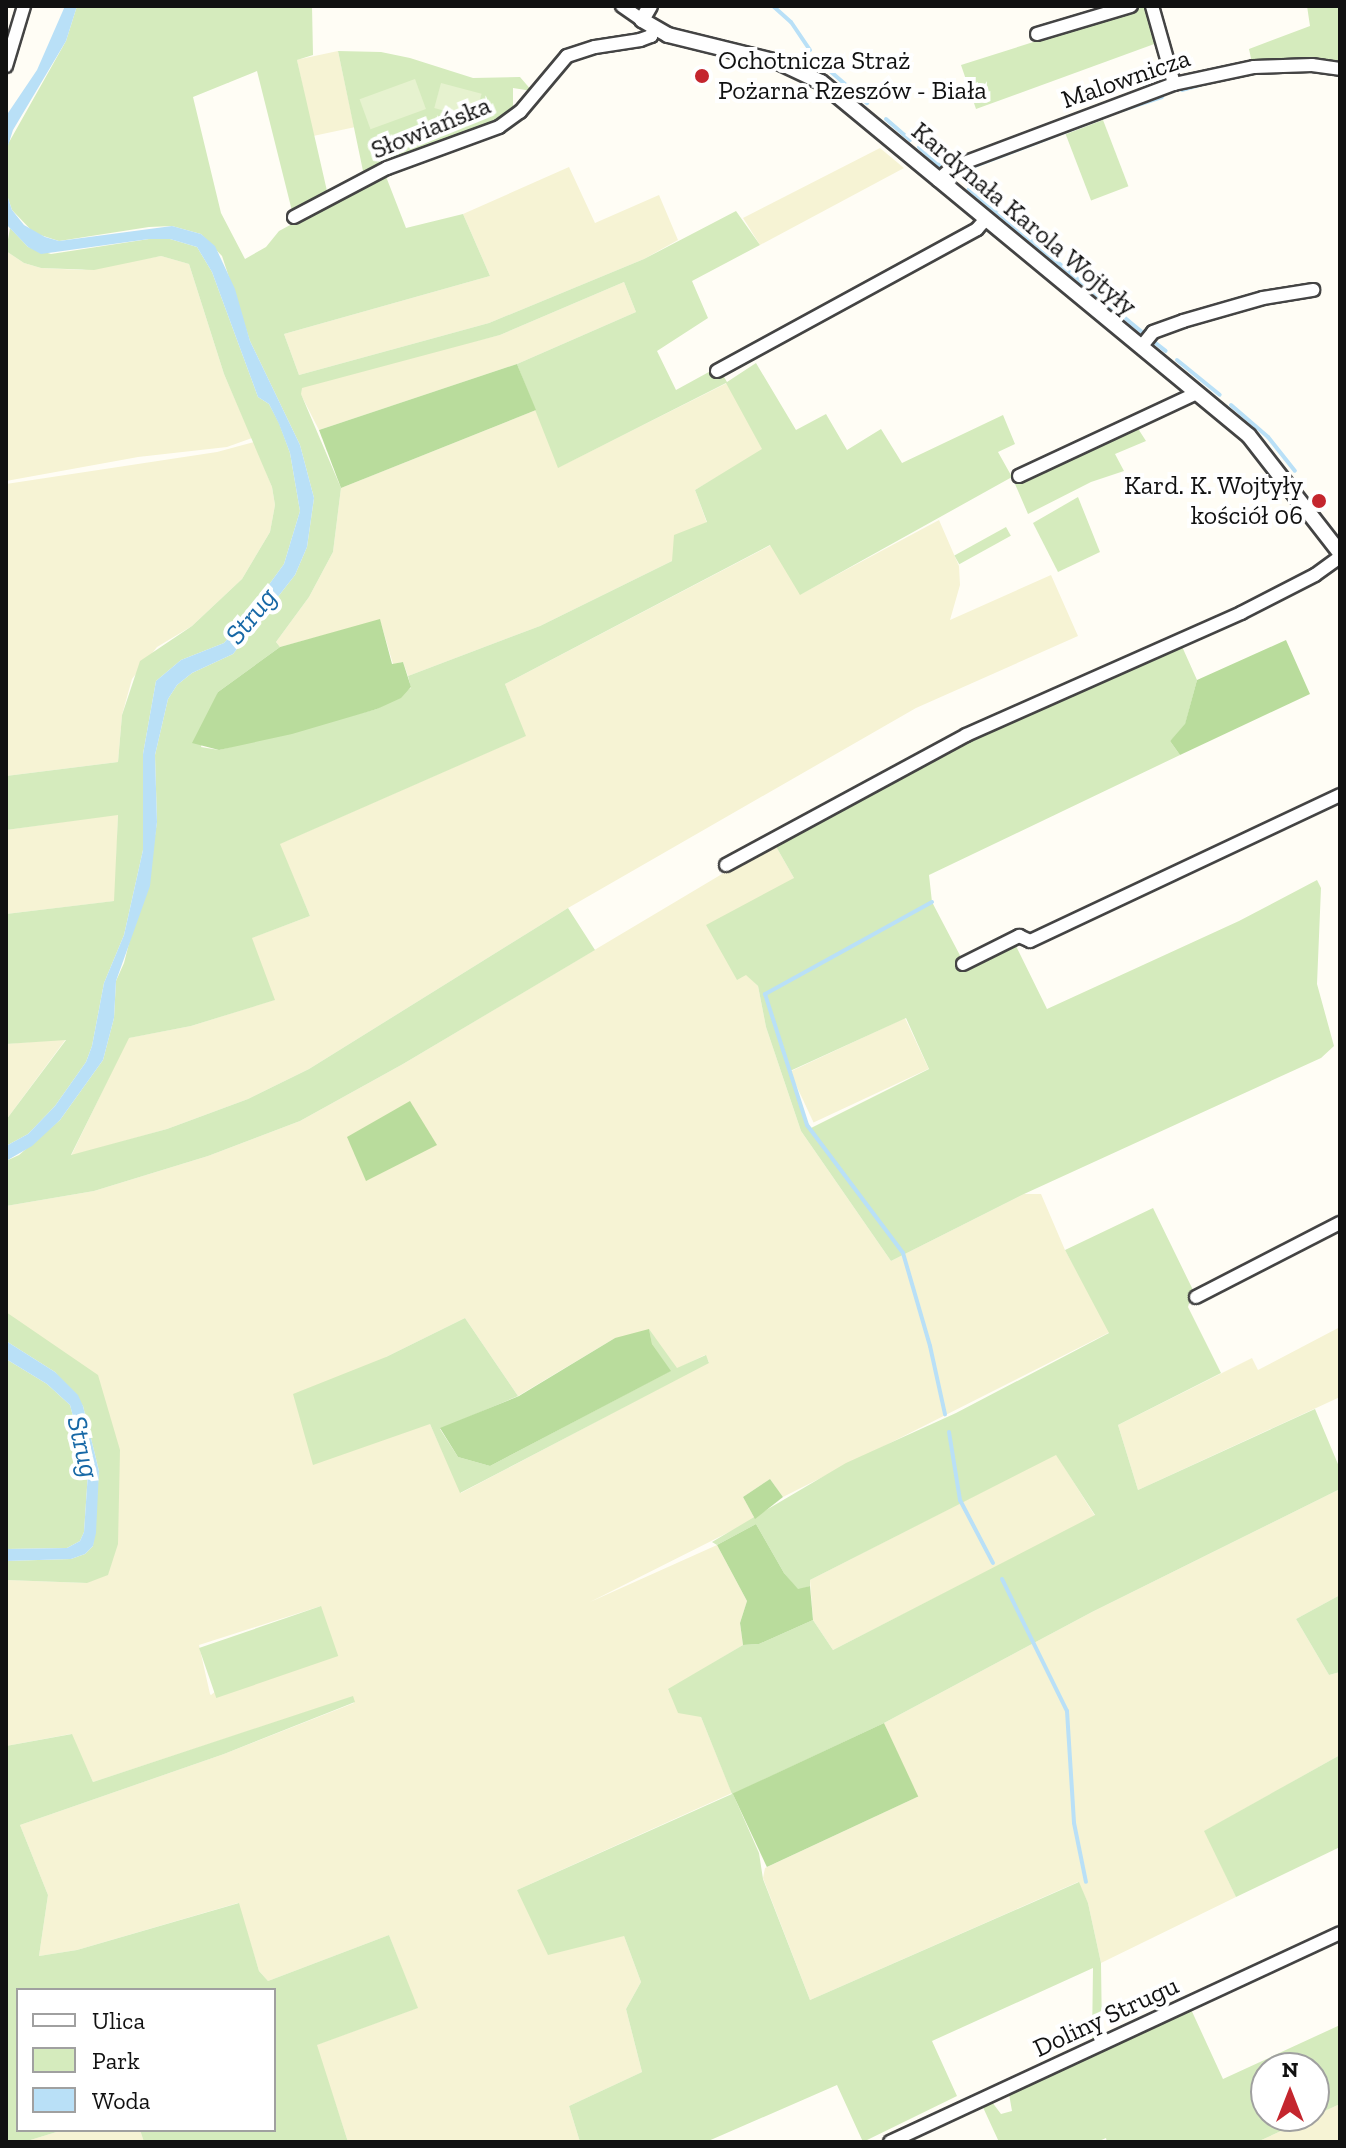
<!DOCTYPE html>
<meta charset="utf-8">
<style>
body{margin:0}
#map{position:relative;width:1346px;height:2148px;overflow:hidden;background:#fffdf5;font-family:"Zilla Slab",serif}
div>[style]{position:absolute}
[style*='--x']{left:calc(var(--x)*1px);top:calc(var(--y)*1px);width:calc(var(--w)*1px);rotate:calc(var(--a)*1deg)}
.farmland>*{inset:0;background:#f6f3d4;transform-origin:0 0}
.green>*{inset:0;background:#d5ebbd;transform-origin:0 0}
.forest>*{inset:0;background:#b9dc9c;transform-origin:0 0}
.pitch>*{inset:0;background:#e6f2cf;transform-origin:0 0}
.water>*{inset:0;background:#b9e0f7}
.stream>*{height:4px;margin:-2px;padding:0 2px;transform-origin:2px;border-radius:2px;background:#b9e0f7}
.roads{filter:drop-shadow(2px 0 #444) drop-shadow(-2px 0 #444) drop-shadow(0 2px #444) drop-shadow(0 -2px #444)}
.minor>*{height:12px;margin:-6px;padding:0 6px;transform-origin:6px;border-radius:6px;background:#fff}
.tertiary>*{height:14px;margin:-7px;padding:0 7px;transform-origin:7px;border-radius:7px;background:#fff}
.dots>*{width:22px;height:22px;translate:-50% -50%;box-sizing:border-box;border:4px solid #fff;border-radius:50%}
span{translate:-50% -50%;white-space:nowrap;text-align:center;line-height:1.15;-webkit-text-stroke:8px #fff;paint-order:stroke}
.poi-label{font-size:26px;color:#111}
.left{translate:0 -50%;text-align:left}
.right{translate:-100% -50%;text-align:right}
.street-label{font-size:26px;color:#111}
.water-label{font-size:28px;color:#1768a6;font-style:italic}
.frame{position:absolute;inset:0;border:8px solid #111;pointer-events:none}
.legend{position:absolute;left:16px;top:1988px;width:260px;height:144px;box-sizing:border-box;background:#fff;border:2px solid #a0a0a0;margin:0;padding:10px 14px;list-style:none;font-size:24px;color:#111}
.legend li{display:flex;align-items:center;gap:16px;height:40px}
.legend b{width:40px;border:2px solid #a0a0a0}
.north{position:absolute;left:1250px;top:2052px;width:80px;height:80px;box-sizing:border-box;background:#fff;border:2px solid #a0a0a0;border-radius:50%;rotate:0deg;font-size:22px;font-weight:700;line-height:32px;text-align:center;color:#111}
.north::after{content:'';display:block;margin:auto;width:28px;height:36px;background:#c4262e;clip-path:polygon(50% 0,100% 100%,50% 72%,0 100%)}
</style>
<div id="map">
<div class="farmland">
<div style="left:338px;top:51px;width:78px;height:42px;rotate:78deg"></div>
<div style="clip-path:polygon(880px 148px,904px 168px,760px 245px,743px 218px)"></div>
<div style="clip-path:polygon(569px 167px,595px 223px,659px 195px,678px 240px,644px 259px,489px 323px,299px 375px,284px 334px,490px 276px,463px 214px)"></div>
<div style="clip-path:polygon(6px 251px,24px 263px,41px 268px,82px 270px,161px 256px,189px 264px,224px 374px,252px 438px,227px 447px,138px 457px,6px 481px)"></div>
<div style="clip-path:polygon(624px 282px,636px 312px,517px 364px,319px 430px,296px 385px,500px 335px)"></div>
<div style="clip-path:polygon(727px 383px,763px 450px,695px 490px,707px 523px,672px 561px,540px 626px,408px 676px,403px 662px,393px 664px,380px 620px,280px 647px,276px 642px,309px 597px,333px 552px,341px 488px,536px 410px,559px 467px)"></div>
<div style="clip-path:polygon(254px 442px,272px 487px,275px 505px,270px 532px,242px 579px,192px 626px,157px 647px,132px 679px,122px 715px,118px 762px,6px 776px,6px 484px,217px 452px)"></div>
<div style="clip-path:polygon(939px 520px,959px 566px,960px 585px,950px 620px,1051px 575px,1078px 636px,916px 708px,568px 908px,309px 1069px,248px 1099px,167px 1129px,71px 1156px,128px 1038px,191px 1026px,274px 1000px,251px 938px,310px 916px,279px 844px,525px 736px,505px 684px,771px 545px,801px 594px)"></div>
<div style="clip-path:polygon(118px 814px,115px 901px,6px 914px,6px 830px)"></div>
<div style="clip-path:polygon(evenodd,774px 843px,794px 878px,736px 979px,746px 974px,758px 986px,766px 1027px,801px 1131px,891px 1261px,1024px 1194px,1041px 1194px,1065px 1250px,1110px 1332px,783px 1497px,770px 1479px,743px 1497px,755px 1519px,590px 1602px,717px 1545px,747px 1601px,740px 1623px,743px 1645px,668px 1690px,701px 1717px,732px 1793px,517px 1890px,624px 1936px,641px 1982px,626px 2009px,642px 2072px,569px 2106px,580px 2142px,348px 2142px,316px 2045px,417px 2008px,389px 1935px,268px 1981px,259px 1971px,238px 1903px,77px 1950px,39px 1956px,48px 1895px,20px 1825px,224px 1754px,354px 1703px,352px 1697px,93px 1782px,71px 1734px,6px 1746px,6px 1580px,87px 1583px,120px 1451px,24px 1327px,6px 1312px,6px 1206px,94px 1191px,208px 1156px,300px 1121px,403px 1064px,774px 843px,465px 1318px,518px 1396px,615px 1338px,677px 1369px,705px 1355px,709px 1362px,461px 1493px,430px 1424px,386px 1357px,465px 1318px,774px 843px,321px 1606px,211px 1695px,210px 1694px,199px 1645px,321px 1606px)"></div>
<div style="left:905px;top:1018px;width:56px;height:127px;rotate:65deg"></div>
<div style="clip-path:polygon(66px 1039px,6px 1120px,6px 1044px)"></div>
<div style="clip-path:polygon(1340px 1327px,1340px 1397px,1138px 1490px,1118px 1425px,1252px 1358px,1258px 1370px)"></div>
<div style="clip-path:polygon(1056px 1454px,1095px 1516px,833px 1650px,813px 1620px,810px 1580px)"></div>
<div style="clip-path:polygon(1340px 1489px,1340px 1595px,1296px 1619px,1329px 1675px,1340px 1672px,1340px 1755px,1205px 1831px,1236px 1897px,1101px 1963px,1088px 1903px,1078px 1882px,810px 2000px,763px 1878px,765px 1868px,917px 1797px,884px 1723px,1092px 1612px)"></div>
<div style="clip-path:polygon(1340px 2104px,1340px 2142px,1257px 2142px)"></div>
<div style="clip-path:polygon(63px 2130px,140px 2130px,144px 2142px,24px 2142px)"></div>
</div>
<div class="green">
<div style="clip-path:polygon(evenodd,77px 6px,312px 6px,313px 55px,297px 60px,327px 191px,292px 211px,257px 71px,193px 97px,221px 213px,245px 259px,266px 247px,279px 231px,385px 174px,406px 228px,463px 214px,490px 276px,284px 334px,299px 375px,489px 323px,644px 259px,736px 211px,760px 245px,692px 281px,708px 318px,657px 351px,676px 390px,718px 367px,727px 382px,756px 363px,796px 430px,826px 414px,847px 450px,881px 429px,902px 463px,1003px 415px,1015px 444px,998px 452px,1012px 477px,800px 595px,770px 545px,505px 684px,526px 736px,280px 844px,310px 916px,252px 938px,275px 1000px,191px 1026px,129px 1038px,71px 1155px,167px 1129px,248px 1099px,309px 1069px,568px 908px,595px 950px,403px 1064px,300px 1121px,208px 1156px,94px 1191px,6px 1206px,6px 1161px,19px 1155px,60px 1120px,103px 1060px,114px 1018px,116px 981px,124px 963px,153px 849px,157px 822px,155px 755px,168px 699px,177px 685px,192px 673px,233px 654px,295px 575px,307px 547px,314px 498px,300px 445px,250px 341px,222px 256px,201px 234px,172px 226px,149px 227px,59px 241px,34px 233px,12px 210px,6px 192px,8px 144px,66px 41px,77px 6px,624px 282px,636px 312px,517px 364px,558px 468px,726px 383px,762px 449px,695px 490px,707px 522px,674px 535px,672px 561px,540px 626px,408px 676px,411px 688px,377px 709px,219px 750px,201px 747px,218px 692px,280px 647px,276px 642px,309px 597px,333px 552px,341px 488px,301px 394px,302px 388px,500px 335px,624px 282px)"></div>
<div style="clip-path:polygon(1147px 6px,1157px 43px,976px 109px,961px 65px)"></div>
<div style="clip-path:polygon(1307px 6px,1340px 6px,1340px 65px,1252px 63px,1249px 49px,1310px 26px)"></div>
<div style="clip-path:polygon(338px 51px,381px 52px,410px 58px,473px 78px,520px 77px,532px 91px,513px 88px,513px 110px,497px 122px,363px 171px)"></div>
<div style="left:1103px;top:120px;width:71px;height:40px;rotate:69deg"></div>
<div style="clip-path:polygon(10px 228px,28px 247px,51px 254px,149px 239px,170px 239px,197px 247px,212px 272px,258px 397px,269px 404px,279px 423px,290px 453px,300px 511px,284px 564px,241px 623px,224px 643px,181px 660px,156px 681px,143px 754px,143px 850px,124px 935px,104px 983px,92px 1046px,86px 1062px,55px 1106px,28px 1134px,6px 1146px,6px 1120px,66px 1040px,6px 1044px,6px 914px,114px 901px,118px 815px,6px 830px,6px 776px,118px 762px,122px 715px,140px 661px,192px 626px,242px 579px,270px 532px,275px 505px,272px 487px,224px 374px,189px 264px,161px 256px,94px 270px,41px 268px,24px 263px,6px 251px)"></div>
<div style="clip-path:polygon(1137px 427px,1146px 441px,1115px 454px,1124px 471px,1091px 482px,1028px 514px,1015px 484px)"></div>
<div style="clip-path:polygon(1078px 497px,1100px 552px,1058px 572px,1033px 523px)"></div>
<div style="left:1006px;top:527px;width:10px;height:59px;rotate:61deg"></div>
<div style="clip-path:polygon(evenodd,1180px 642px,1197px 680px,1185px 725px,1170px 741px,1180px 755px,929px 875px,932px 902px,965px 965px,1014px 942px,1047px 1009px,1239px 921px,1317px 880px,1321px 888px,1317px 984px,1334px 1046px,1321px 1058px,1024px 1194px,891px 1261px,801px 1131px,766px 1027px,758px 986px,746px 975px,737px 980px,706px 925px,794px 878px,774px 843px,919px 762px,1180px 642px,906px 1018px,929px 1069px,809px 1129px,790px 1071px,906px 1018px)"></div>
<div style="clip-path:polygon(1153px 1208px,1193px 1290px,1188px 1307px,1221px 1373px,1118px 1425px,1138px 1490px,1315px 1409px,1340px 1469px,1340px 1489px,1092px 1612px,884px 1723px,733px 1794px,759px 1853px,763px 1879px,810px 2000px,1079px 1882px,1088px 1903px,1101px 1963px,1102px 2036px,1092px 2042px,1093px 1968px,932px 2041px,957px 2096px,863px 2142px,837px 2085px,706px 2142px,580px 2142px,569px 2106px,642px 2072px,626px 2009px,641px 1982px,624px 1936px,548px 1955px,517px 1890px,732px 1794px,701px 1717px,678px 1713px,668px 1689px,743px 1645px,759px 1644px,813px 1620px,833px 1650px,1095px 1515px,1056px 1455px,810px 1580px,810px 1586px,798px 1590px,784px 1573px,756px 1524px,717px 1545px,712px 1542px,846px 1463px,956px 1413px,1109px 1333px,1065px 1250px)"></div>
<div style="clip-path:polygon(6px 1312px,98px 1375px,120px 1450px,118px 1544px,108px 1575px,87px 1583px,6px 1580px,6px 1561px,71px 1559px,85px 1554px,93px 1546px,99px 1471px,83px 1406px,55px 1372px,6px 1341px)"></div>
<div style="clip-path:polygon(465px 1318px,518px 1396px,440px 1429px,458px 1457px,490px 1466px,670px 1371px,652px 1344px,649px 1329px,677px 1368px,706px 1355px,709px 1363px,460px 1493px,430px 1424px,313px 1465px,293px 1394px,386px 1357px)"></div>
<div style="clip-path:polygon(6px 1359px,47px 1384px,70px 1405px,88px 1472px,84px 1532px,80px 1541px,67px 1548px,6px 1549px)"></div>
<div style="clip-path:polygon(1340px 1595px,1340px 1672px,1329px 1675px,1296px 1619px)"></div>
<div style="left:321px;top:1606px;width:53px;height:129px;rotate:71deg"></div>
<div style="clip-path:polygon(353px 1696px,355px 1702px,224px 1754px,20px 1825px,48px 1895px,39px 1956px,77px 1950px,239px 1903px,259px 1971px,268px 1981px,389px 1935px,418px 2008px,317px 2045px,348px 2142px,144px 2142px,140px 2130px,274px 2130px,274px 1990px,18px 1990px,18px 2130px,63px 2130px,24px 2142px,6px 2142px,6px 1746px,72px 1734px,93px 1782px)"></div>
<div style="clip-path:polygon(1340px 1755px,1340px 1847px,1236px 1897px,1204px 1831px)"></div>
<div style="clip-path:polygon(evenodd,1189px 2005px,1223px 2079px,1340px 2025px,1340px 2104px,1257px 2142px,1107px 2142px,1106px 2138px,1097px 2142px,999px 2142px,981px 2103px,992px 2102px,1001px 2114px,1012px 2111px,1009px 2094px,1189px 2005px,1266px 2068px,1314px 2068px,1314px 2116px,1266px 2116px,1266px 2068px)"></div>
</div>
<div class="forest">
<div style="clip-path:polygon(517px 364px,536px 410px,341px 488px,319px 430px)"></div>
<div style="clip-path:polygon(380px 619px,392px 664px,403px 662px,411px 687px,401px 698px,377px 709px,292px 734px,219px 750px,192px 743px,218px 692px,280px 647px)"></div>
<div style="clip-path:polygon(1286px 640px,1310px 694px,1180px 755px,1170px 741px,1185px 724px,1197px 680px)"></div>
<div style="clip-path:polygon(410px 1101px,437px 1145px,366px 1181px,347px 1137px)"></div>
<div style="clip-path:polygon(649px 1329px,652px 1344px,671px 1371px,490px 1466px,458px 1457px,440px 1428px,519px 1396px,615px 1338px)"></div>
<div style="clip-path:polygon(770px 1479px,783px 1497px,755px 1519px,743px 1497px)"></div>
<div style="clip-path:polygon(756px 1524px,784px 1573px,798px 1589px,810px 1586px,813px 1620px,759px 1644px,743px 1645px,740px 1623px,747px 1601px,717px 1545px)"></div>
<div style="left:884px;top:1723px;width:81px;height:167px;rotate:65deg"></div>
</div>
<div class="pitch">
<div style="left:415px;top:79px;width:32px;height:59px;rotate:70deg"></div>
<div style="left:441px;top:83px;width:42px;height:26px;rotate:15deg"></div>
</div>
<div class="water">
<div style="clip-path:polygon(65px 6px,77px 6px,66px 41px,13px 130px,6px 152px,6px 116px,37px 70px)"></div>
<div style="clip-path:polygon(6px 192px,12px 210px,24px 225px,45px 237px,59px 241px,172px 226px,201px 234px,215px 246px,235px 289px,250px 341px,300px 445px,314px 498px,307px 547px,295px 575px,233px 654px,192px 673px,177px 685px,168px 699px,155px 755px,157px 822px,150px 886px,116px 981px,114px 1018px,103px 1060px,60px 1120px,32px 1146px,6px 1161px,6px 1146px,28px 1134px,55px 1106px,86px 1062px,92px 1046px,104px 983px,124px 935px,143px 850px,143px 754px,156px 681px,181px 660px,224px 643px,241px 623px,284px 564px,300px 511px,290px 453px,279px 424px,269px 404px,258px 397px,212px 272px,197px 247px,170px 239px,149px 239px,41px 254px,28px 247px,6px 224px)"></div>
<div style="clip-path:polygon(6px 1341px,55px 1372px,78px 1395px,83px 1406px,99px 1471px,96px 1533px,93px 1546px,85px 1554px,71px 1559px,6px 1561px,6px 1549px,67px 1548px,80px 1541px,84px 1532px,88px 1472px,70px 1405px,47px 1384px,6px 1359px)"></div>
</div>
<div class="stream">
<div style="--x:773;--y:6;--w:24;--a:42"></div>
<div style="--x:791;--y:22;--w:34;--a:56"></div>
<div style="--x:815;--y:58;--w:69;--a:40.9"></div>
<div style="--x:1182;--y:90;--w:18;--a:-16"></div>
<div style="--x:1122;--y:110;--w:42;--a:-18"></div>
<div style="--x:886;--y:119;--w:32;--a:41"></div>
<div style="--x:919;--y:147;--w:28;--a:42"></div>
<div style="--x:959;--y:172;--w:160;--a:-20.8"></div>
<div style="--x:969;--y:189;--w:226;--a:39.6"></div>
<div style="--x:1153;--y:341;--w:16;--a:38"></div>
<div style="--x:1177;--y:360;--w:55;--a:39.1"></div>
<div style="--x:1231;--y:405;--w:49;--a:40.9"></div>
<div style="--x:1268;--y:437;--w:43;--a:51.5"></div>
<div style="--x:932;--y:902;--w:191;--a:151.1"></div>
<div style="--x:765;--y:994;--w:138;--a:72.2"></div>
<div style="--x:807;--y:1125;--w:160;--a:53.1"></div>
<div style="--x:903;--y:1253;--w:97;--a:73.8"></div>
<div style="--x:930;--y:1346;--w:70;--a:77.6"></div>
<div style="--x:949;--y:1432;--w:69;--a:80.8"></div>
<div style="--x:960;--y:1500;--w:71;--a:62.4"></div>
<div style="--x:1002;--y:1579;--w:147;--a:63.8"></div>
<div style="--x:1067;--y:1711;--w:112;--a:86.4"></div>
<div style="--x:1074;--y:1823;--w:60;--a:78.5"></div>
</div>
<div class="roads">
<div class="minor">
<div style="--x:622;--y:6;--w:24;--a:35"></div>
<div style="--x:1152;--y:6;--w:81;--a:74.2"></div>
<div style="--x:1037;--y:34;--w:98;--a:-16.6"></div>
<div style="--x:6;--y:66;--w:63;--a:-73.3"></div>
<div style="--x:938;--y:180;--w:20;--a:-41"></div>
<div style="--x:953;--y:167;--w:236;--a:-20.6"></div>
<div style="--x:1174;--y:84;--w:82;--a:-12"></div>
<div style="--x:1254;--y:67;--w:58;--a:-2"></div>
<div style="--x:1312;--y:65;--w:28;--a:8"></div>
<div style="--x:294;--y:217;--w:105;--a:-27.8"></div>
<div style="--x:387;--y:168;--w:119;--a:-20.1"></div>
<div style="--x:499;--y:127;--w:26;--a:-36"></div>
<div style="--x:520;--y:112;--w:73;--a:-50"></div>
<div style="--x:567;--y:56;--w:29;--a:-18"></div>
<div style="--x:595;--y:47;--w:46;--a:-8.8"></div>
<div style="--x:640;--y:40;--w:12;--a:-20"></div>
<div style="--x:651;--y:36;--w:9;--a:-69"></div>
<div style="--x:1141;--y:347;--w:19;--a:-51"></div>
<div style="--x:1153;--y:332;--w:32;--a:-20"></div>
<div style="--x:1183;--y:321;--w:83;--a:-16"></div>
<div style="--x:1263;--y:298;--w:51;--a:-9.1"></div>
<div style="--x:717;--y:371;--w:296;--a:-28.6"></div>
<div style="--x:977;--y:229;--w:13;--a:-48"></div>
<div style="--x:1019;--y:476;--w:196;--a:-25"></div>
<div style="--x:726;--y:865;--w:273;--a:-28.4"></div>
<div style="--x:966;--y:735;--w:301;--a:-23.9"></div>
<div style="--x:1241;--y:613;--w:83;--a:-27.2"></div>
<div style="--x:1315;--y:575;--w:31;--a:-36"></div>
<div style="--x:963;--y:964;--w:63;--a:-26.6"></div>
<div style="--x:1019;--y:936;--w:12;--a:24"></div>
<div style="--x:1030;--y:941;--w:343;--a:-25.2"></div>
<div style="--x:1196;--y:1297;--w:162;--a:-27.2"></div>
<div style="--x:890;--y:2142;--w:496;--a:-24.9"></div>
</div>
<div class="tertiary">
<div style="--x:650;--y:6;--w:16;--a:120"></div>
<div style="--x:642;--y:20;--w:30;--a:30"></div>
<div style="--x:668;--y:35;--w:113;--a:13.8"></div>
<div style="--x:778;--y:62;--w:47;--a:24.9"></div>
<div style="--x:821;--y:82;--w:555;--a:39.59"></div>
<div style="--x:1249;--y:436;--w:148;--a:52.1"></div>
</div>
</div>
<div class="dots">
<div style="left:702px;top:76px;background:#c4262e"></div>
<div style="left:1319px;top:501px;background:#c4262e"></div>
</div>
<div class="poi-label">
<span class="left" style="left:718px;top:76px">Ochotnicza Straż<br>Pożarna Rzeszów - Biała</span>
<span class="right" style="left:1303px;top:501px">Kard. K. Wojtyły<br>kościół 06</span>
</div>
<div class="street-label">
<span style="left:1126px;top:79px;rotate:-19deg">Malownicza</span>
<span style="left:431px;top:128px;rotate:-22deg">Słowiańska</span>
<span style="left:1024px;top:219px;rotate:40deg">Kardynała Karola Wojtyły</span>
<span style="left:1106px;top:2017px;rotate:-25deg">Doliny Strugu</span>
</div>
<div class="water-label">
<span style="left:251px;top:616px;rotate:-51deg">Strug</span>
<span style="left:83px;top:1447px;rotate:77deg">Strug</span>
</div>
<div class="frame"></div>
<ul class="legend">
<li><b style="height:10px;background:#fff"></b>Ulica</li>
<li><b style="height:22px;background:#d5ebbd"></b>Park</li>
<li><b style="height:22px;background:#b9e0f7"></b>Woda</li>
</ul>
<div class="north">N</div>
</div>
